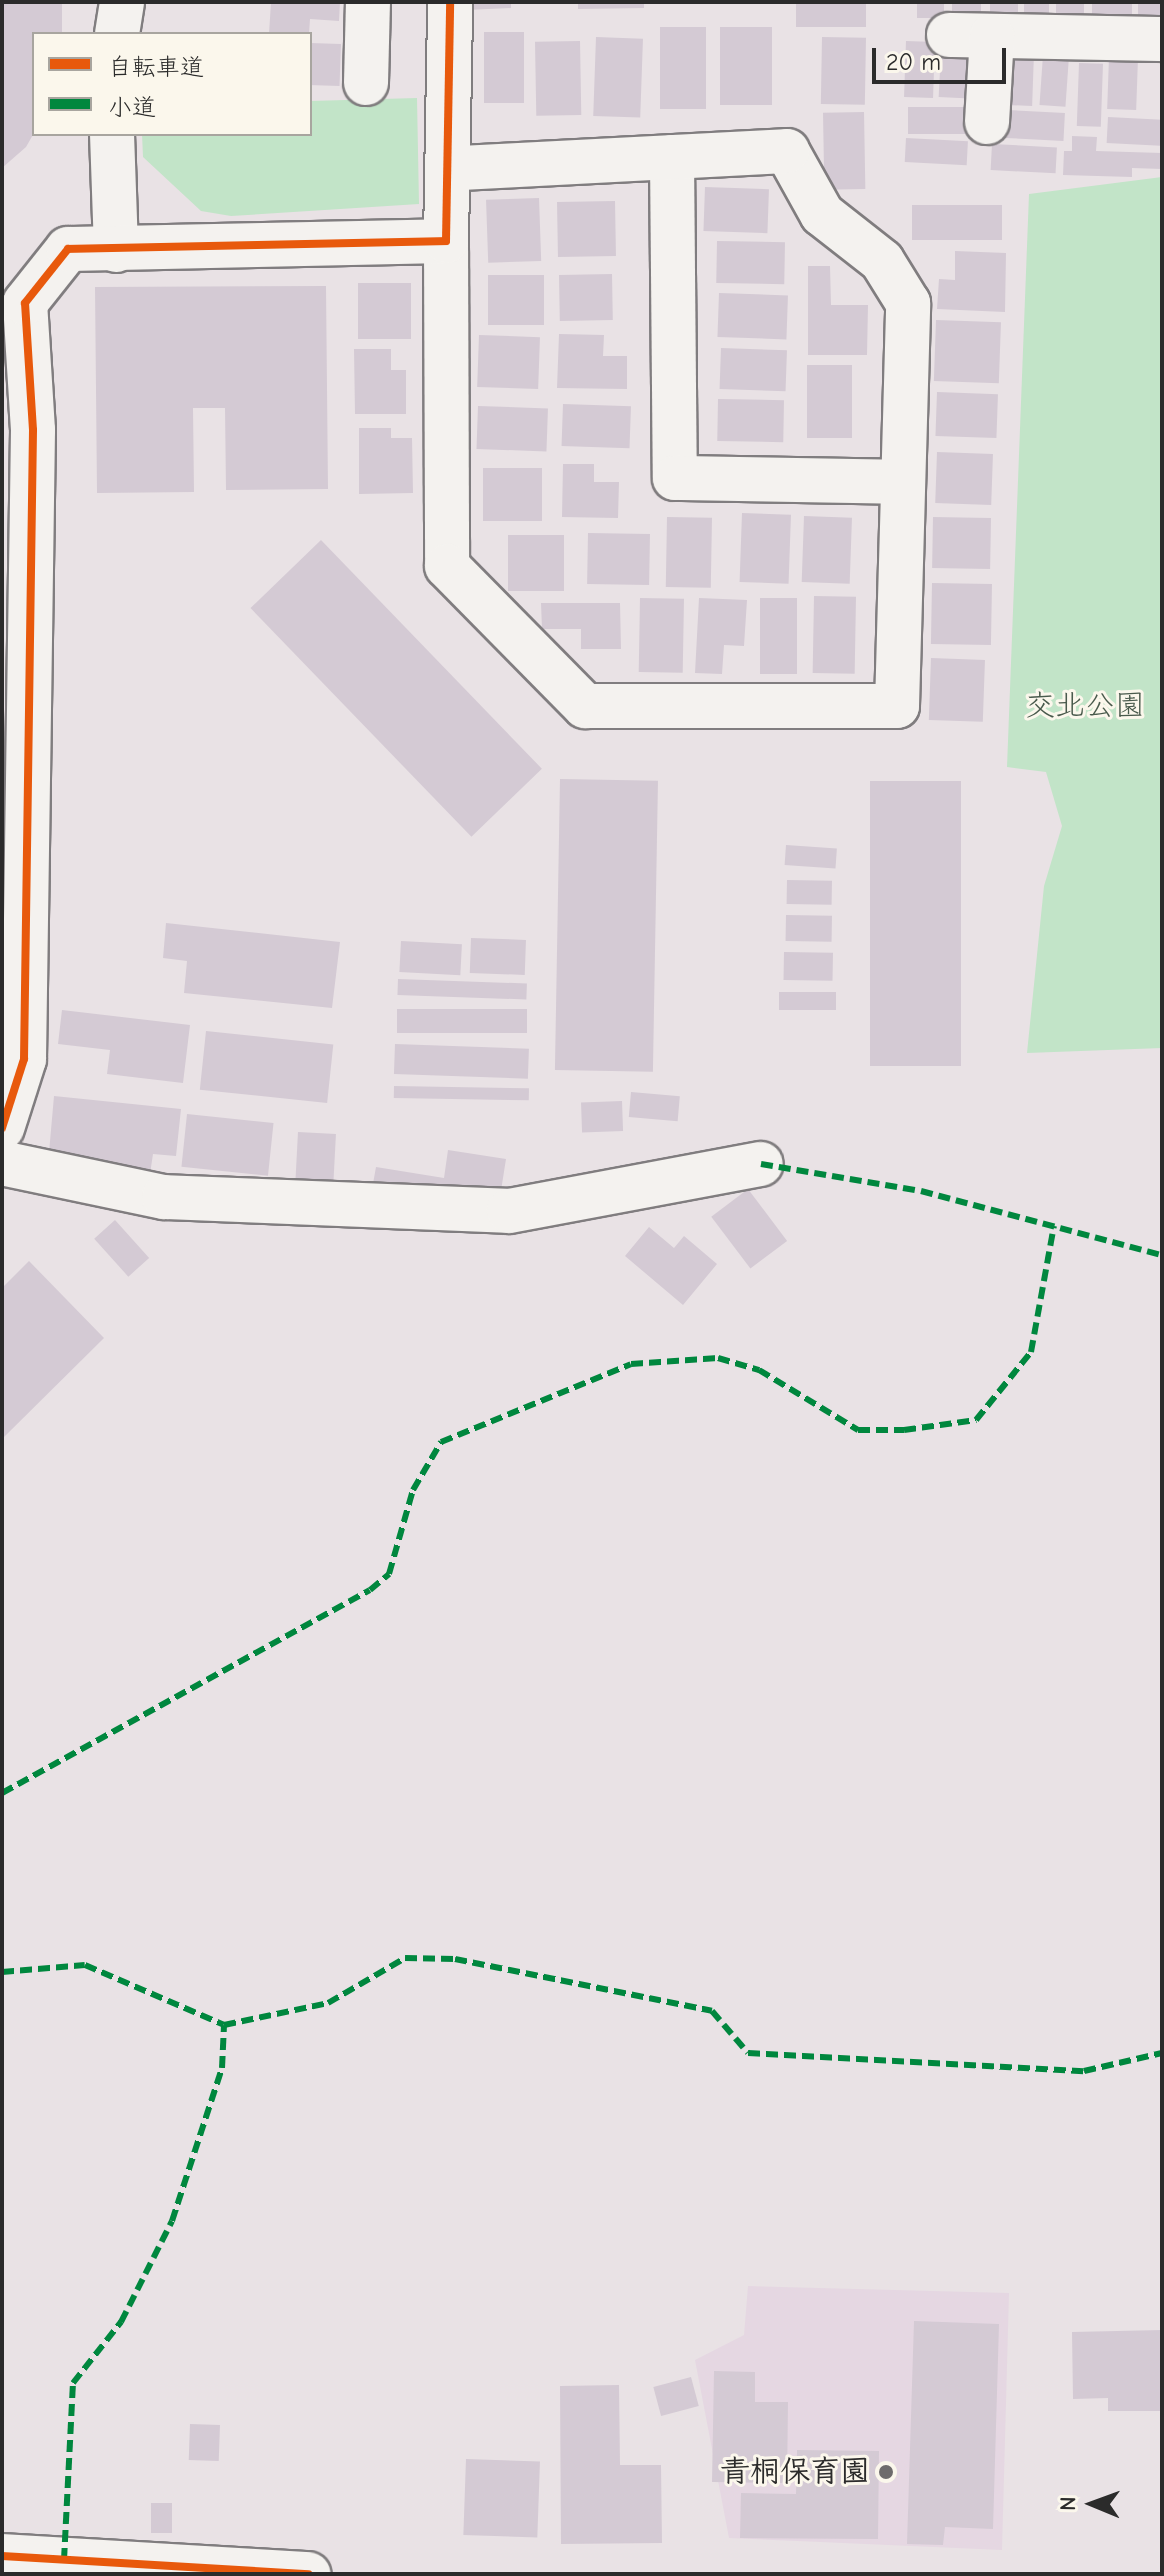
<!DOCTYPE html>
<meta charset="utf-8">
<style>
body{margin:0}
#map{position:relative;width:1164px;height:2576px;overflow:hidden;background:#e9e2e5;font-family:"Comic Neue","Klee One",sans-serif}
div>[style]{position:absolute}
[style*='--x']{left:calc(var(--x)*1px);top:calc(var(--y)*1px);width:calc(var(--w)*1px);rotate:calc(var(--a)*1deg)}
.built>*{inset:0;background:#e5d7e2}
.green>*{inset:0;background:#c2e4c8}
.building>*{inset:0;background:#d4cad4;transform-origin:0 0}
.roads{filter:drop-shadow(2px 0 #807d7f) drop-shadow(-2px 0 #807d7f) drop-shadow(0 2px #807d7f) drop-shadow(0 -2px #807d7f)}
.minor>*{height:44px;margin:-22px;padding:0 22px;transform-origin:22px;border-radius:22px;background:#f4f2ef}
.quiet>*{height:6px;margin-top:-3px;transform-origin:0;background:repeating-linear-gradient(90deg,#00873e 0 12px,transparent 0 18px)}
.cycleway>*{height:8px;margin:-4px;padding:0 4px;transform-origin:4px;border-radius:4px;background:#e8590c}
.dots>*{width:22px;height:22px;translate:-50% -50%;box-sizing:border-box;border:4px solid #fbf7ec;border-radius:50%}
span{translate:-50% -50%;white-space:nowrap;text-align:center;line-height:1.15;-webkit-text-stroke:6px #fbf7ec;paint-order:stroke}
.park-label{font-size:30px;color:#495a4c}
.poi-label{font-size:30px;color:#2b2b2b;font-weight:700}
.right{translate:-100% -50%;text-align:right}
.frame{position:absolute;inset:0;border:4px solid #2b2b2b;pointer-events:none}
.legend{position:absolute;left:32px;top:32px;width:280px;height:104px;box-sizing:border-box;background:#fbf7ec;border:2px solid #a8a59f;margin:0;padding:10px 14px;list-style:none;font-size:24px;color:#2b2b2b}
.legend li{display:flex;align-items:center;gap:16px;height:40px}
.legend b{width:40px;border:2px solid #a8a59f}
.north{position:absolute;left:1052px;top:2464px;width:80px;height:80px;-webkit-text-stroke:6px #fbf7ec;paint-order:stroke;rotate:271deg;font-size:22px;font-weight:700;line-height:32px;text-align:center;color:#2b2b2b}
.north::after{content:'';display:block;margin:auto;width:28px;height:36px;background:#2b2b2b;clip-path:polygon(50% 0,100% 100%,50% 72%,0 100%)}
.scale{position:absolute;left:872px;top:48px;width:134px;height:36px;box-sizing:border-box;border:4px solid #2b2b2b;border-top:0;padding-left:10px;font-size:24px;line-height:28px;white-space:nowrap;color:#2b2b2b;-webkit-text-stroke:6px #fbf7ec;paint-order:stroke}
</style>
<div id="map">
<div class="built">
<div style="clip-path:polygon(748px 2286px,1009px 2293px,1002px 2550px,729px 2538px,695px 2360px,744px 2335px)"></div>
</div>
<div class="green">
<div style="clip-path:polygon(417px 98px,419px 204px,231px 216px,201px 211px,143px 157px,142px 134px,310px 134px,310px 101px)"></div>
<div style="clip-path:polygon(1162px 177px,1162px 1048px,1027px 1053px,1044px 886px,1062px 826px,1046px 772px,1007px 767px,1029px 194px)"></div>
</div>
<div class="building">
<div style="clip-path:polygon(2px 2px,62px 2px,62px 34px,34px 34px,34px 133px,26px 147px,2px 168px)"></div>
<div style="clip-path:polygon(271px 2px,340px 2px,339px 21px,310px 19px,309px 34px,269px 34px)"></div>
<div style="clip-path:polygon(466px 2px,511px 2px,511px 8px,466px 10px)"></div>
<div style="clip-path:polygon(578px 2px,644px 2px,644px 8px,578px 9px)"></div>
<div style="left:796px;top:2px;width:70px;height:25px"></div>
<div style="left:917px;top:2px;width:27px;height:16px"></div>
<div style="left:952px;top:2px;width:29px;height:14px"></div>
<div style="left:990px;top:2px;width:28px;height:15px"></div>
<div style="left:1024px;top:2px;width:25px;height:17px"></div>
<div style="left:1056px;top:2px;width:28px;height:18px"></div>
<div style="left:1092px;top:2px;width:40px;height:20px"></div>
<div style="left:1138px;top:2px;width:24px;height:20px"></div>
<div style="left:660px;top:27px;width:46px;height:82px"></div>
<div style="left:720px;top:27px;width:52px;height:78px"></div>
<div style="left:484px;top:32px;width:40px;height:71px"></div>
<div style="left:596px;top:37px;width:47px;height:79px;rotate:2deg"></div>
<div style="left:822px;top:37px;width:44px;height:67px;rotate:1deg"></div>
<div style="left:580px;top:41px;width:74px;height:45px;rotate:89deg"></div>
<div style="left:906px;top:41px;width:29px;height:56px;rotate:2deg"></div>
<div style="left:310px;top:43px;width:31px;height:42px;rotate:2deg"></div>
<div style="left:941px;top:52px;width:36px;height:45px;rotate:3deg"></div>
<div style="left:1008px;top:52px;width:26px;height:53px;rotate:2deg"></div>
<div style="left:1043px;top:55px;width:26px;height:50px;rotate:4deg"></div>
<div style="left:1109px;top:57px;width:29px;height:52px;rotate:2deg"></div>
<div style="left:1079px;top:63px;width:24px;height:63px;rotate:2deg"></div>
<div style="left:908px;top:107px;width:61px;height:27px"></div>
<div style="left:1007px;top:110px;width:58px;height:28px;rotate:3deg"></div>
<div style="left:864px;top:112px;width:77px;height:41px;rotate:89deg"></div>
<div style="left:1108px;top:117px;width:54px;height:26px;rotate:3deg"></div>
<div style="clip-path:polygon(1072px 136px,1097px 137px,1096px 151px,1162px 153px,1162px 169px,1132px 168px,1132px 177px,1063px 175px,1064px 151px,1072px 151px)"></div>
<div style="left:906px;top:138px;width:62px;height:24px;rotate:3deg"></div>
<div style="left:992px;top:144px;width:65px;height:26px;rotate:3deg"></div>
<div style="left:705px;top:187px;width:64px;height:44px;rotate:2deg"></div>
<div style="left:539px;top:198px;width:63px;height:53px;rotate:88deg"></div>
<div style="left:615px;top:201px;width:55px;height:58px;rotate:89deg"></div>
<div style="left:912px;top:205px;width:90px;height:35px"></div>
<div style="left:717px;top:241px;width:68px;height:42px;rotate:1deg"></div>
<div style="clip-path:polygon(955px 251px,1006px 253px,1005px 312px,937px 309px,939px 279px,955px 280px)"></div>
<div style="clip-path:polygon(808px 266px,830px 266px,831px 305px,868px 305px,867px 355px,808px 355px)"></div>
<div style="left:612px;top:274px;width:46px;height:53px;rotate:89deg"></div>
<div style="left:488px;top:275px;width:56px;height:50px"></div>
<div style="left:358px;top:283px;width:53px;height:56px"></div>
<div style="clip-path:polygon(326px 286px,328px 489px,226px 490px,225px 408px,193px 408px,194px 492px,97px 493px,95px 287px)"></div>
<div style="left:719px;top:293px;width:69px;height:44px;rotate:2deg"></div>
<div style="left:936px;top:320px;width:65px;height:61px;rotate:2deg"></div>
<div style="clip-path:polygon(559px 334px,604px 335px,603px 356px,627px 356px,627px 389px,557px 388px)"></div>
<div style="left:479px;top:335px;width:61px;height:52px;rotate:2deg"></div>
<div style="left:721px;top:348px;width:66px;height:41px;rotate:2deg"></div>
<div style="clip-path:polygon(354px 349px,391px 349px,391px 370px,406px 370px,406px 414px,355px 414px)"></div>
<div style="left:807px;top:365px;width:45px;height:73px"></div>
<div style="left:937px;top:392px;width:61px;height:44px;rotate:2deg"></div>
<div style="left:718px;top:399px;width:66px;height:42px;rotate:1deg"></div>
<div style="left:563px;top:404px;width:68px;height:42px;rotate:2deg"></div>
<div style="left:478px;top:406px;width:70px;height:43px;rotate:2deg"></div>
<div style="clip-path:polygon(359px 428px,391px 428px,391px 438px,412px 438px,413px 493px,359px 494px)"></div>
<div style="left:937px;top:452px;width:56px;height:51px;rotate:2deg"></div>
<div style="clip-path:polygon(563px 464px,594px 464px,594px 482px,619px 482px,618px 518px,562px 517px)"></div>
<div style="left:483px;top:468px;width:59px;height:53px"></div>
<div style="left:742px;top:513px;width:49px;height:69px;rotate:2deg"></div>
<div style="left:804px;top:516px;width:48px;height:66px;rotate:2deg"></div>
<div style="left:667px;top:517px;width:45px;height:70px;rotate:1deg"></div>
<div style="left:933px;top:517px;width:58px;height:51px;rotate:1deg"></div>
<div style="left:588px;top:533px;width:62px;height:51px;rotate:1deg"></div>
<div style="left:508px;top:535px;width:56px;height:56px"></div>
<div style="left:321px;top:540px;width:318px;height:98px;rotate:46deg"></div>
<div style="left:932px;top:583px;width:60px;height:61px;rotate:1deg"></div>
<div style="left:814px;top:596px;width:42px;height:77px;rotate:1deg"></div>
<div style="left:640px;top:598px;width:44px;height:74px;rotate:1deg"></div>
<div style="clip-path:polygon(699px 598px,747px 600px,744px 646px,724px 645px,722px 674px,695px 673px)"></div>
<div style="left:760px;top:598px;width:37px;height:76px"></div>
<div style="clip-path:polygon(541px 603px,620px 603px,621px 649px,581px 649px,581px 629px,542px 629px)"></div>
<div style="left:931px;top:658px;width:54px;height:62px;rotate:2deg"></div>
<div style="left:560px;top:779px;width:98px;height:291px;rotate:1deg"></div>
<div style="left:870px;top:781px;width:91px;height:285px"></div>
<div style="left:786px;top:845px;width:51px;height:20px;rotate:4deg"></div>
<div style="left:787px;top:880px;width:45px;height:24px;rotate:1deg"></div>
<div style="left:786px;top:915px;width:46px;height:26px;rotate:1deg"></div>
<div style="clip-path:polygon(166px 923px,340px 942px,332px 1008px,184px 993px,187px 961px,163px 958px)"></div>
<div style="left:471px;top:938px;width:55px;height:35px;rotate:2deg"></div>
<div style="left:401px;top:941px;width:61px;height:31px;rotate:3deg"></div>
<div style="left:784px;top:952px;width:49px;height:28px;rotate:1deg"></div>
<div style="left:398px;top:979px;width:129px;height:16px;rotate:2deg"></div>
<div style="left:779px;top:992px;width:57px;height:18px"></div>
<div style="left:397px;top:1009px;width:130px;height:24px"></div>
<div style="clip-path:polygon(62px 1010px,190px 1025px,183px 1083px,107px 1074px,110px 1050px,58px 1044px)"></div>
<div style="left:206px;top:1031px;width:128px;height:59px;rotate:6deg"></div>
<div style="left:395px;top:1044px;width:134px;height:30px;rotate:2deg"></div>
<div style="left:394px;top:1086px;width:135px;height:12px;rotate:1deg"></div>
<div style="left:631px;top:1092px;width:49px;height:25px;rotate:5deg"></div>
<div style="clip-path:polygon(54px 1096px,181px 1109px,176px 1156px,153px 1154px,150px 1174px,48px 1164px)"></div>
<div style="left:622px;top:1101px;width:30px;height:41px;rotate:88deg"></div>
<div style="left:187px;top:1114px;width:87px;height:53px;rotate:6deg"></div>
<div style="left:298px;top:1132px;width:38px;height:55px;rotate:3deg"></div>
<div style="clip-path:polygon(448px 1150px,506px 1159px,500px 1197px,372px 1189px,376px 1167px,444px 1178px)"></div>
<div style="left:748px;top:1189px;width:65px;height:46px;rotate:53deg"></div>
<div style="left:115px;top:1220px;width:51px;height:28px;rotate:48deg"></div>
<div style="clip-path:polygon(649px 1227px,674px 1248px,684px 1236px,717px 1264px,683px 1305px,625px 1256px)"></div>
<div style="clip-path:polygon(29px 1261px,104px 1338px,2px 1439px,2px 1288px)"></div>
<div style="clip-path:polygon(914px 2321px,999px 2324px,993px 2529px,945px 2527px,943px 2545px,907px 2544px)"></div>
<div style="clip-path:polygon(1162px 2330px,1162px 2411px,1108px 2411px,1108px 2398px,1073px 2399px,1072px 2332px)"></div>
<div style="clip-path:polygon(714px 2371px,755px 2372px,755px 2402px,788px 2402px,787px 2483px,712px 2482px)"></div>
<div style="left:691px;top:2377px;width:30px;height:39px;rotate:75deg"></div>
<div style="clip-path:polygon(619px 2385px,620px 2465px,661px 2465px,662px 2543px,561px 2544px,560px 2386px)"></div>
<div style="left:190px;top:2424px;width:30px;height:36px;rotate:2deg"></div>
<div style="clip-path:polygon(797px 2450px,879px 2451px,878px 2539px,740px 2538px,741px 2493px,796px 2494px)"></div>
<div style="left:466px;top:2459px;width:74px;height:76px;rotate:2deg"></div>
<div style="left:151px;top:2503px;width:21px;height:30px"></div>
</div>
<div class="roads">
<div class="minor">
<div style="--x:117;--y:34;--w:32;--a:-81"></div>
<div style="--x:949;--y:35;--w:213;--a:1.1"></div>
<div style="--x:366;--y:83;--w:81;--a:-88.6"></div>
<div style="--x:987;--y:122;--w:86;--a:-86.7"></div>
<div style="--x:112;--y:134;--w:116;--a:88"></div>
<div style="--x:672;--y:157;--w:321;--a:89.5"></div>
<div style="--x:675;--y:478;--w:228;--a:1"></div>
<div style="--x:446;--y:241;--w:325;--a:89.8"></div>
<div style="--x:447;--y:566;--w:197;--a:45.4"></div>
<div style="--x:585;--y:706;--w:312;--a:0"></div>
<div style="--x:897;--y:706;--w:403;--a:-88.4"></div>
<div style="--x:908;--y:303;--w:49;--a:-121.8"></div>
<div style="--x:882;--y:261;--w:76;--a:-141.9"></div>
<div style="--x:822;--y:214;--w:72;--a:-119.1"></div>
<div style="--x:787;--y:151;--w:338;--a:177"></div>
<div style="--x:2;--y:1128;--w:72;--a:-72.3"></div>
<div style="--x:24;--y:1059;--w:629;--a:-89.18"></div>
<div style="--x:33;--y:430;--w:127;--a:-93.6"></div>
<div style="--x:25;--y:303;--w:69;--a:-51.5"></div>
<div style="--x:68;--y:249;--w:378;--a:-1.2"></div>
<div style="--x:446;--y:241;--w:239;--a:-89"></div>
<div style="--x:2;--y:1163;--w:166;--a:11.9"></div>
<div style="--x:164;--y:1197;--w:345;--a:2.3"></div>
<div style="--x:509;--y:1211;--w:256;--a:-10.6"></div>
<div style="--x:2;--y:2556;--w:307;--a:3.4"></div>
</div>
</div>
<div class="quiet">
<div style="--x:761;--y:1164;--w:162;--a:9.6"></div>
<div style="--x:921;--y:1191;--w:249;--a:14.9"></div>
<div style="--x:2;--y:1793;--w:420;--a:-28.9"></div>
<div style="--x:370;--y:1590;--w:25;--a:-40"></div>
<div style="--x:389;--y:1574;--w:87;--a:-74.1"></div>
<div style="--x:413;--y:1490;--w:56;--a:-59.7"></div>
<div style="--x:441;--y:1442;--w:205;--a:-22.3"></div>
<div style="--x:631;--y:1364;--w:87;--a:-3.9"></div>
<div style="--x:718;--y:1358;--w:43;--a:16.3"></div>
<div style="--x:759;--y:1370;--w:116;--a:31.2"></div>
<div style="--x:858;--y:1430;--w:46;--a:0"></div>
<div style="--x:904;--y:1430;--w:73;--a:-7.9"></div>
<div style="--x:976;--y:1420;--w:87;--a:-51"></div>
<div style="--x:1031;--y:1352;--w:128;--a:-79.7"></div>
<div style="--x:2;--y:1972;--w:83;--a:-4.8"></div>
<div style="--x:85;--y:1965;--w:151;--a:23.3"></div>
<div style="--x:64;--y:2560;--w:177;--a:-87.1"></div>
<div style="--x:73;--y:2383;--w:78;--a:-51.8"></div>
<div style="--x:121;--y:2322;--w:113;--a:-63.2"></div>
<div style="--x:172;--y:2221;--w:161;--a:-71.9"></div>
<div style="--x:222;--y:2068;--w:43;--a:-87.3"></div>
<div style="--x:224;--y:2025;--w:106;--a:-11.9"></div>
<div style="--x:328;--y:2003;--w:89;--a:-30.3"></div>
<div style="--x:405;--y:1958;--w:50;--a:1.1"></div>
<div style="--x:455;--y:1959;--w:262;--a:11.4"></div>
<div style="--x:712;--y:2011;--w:55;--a:49.4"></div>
<div style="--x:748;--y:2053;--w:336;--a:3.1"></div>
<div style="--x:1084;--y:2071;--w:80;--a:-13"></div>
</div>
<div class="cycleway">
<div style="--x:2;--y:1128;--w:72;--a:-72.3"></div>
<div style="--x:24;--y:1059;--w:629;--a:-89.18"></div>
<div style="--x:33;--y:430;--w:127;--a:-93.6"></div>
<div style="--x:25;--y:303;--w:69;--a:-51.5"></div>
<div style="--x:68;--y:249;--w:378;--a:-1.2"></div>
<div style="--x:446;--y:241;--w:239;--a:-89"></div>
<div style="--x:2;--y:2556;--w:307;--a:3.4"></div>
</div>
<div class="dots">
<div style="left:886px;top:2472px;background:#6e6b6c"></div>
</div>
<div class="park-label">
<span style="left:1085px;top:706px">交北公園</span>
</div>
<div class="poi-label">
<span class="right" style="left:870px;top:2472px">青桐保育園</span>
</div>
<div class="frame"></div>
<ul class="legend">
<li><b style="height:10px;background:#e8590c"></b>自転車道</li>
<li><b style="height:10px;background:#00873e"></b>小道</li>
</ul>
<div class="north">N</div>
<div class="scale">20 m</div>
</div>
